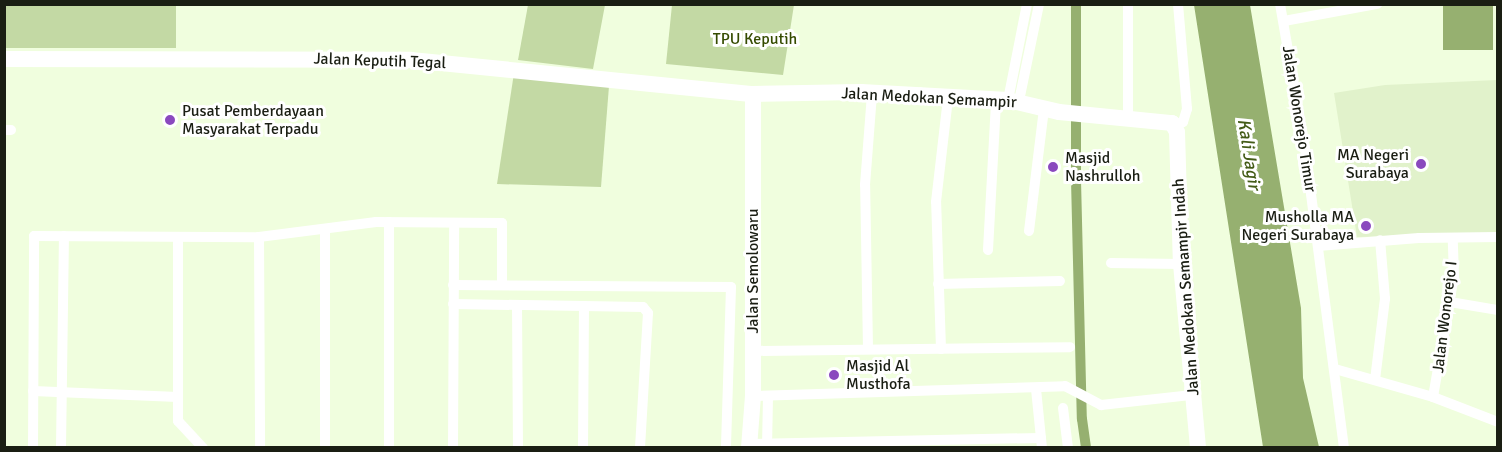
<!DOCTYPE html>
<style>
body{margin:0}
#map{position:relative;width:1502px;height:452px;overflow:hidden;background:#f0fede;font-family:Signika,sans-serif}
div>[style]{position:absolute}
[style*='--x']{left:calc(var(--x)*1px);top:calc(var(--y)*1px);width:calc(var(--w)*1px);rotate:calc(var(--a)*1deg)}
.built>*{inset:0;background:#e1f2cb}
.green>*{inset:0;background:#c3d9a4;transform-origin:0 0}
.water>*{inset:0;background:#96b070;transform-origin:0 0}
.canal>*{height:10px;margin:-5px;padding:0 5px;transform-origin:5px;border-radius:5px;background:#96b070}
.street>*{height:10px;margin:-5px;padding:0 5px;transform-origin:5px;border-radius:5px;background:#fff}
.secondary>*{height:16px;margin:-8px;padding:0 8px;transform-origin:8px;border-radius:8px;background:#fff}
.dots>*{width:16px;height:16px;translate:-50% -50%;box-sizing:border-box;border:3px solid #fff;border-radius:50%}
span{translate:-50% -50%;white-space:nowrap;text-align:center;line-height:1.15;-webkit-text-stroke:6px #fff;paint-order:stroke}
.park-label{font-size:16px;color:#354b01}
.street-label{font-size:16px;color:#1a1e13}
.poi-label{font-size:16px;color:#1a1e13}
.left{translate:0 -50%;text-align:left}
.right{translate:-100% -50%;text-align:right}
.water-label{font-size:18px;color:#445c18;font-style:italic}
.frame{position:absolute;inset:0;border:6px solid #1a1e13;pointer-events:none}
</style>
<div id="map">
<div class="built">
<div style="clip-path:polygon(1497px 80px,1497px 234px,1357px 237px,1334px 93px,1385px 85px)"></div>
</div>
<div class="green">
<div style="left:4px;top:5px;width:172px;height:43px"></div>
<div style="clip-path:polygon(528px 5px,605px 5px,593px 69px,518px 60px)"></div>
<div style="clip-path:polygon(672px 5px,794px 5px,783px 75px,666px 64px)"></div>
<div style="clip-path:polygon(514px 73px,609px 86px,601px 187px,497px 184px)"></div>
</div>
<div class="water">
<div style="clip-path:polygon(1194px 5px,1250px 5px,1301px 308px,1303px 378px,1319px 447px,1263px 447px)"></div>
<div style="left:1443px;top:5px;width:50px;height:45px"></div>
</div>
<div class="canal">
<div style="--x:1076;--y:4;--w:176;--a:90"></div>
<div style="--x:1076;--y:180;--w:239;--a:88.6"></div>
<div style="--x:1082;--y:419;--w:29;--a:82"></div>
</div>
<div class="street">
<div style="--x:1280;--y:4;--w:146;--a:80.2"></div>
<div style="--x:1305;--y:148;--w:303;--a:82.6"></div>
<div style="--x:1284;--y:21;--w:95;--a:-10.4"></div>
<div style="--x:1008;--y:100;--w:98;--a:-78.8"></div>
<div style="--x:1019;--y:101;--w:99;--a:-78.3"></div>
<div style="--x:1128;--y:117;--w:113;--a:-90"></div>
<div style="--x:1175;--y:126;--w:9;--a:-27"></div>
<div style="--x:1183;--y:122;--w:14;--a:-73"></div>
<div style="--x:1187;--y:109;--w:105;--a:-94.9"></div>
<div style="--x:4;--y:130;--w:7;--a:0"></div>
<div style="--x:389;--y:222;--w:226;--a:90"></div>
<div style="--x:325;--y:229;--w:219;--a:90"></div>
<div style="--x:1029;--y:231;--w:124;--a:-83"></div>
<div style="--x:178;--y:237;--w:184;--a:90"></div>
<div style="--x:178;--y:421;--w:37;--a:47"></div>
<div style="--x:259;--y:237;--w:211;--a:89.7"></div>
<div style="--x:1318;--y:246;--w:101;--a:-4.5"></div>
<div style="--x:1419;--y:238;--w:79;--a:-0.7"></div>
<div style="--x:988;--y:250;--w:150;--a:-86.9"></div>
<div style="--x:1111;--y:263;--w:70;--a:0.8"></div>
<div style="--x:938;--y:284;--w:122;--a:-1.4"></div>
<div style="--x:453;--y:285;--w:278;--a:0.4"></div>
<div style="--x:731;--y:287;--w:161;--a:91.8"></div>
<div style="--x:1450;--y:302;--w:49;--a:9.5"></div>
<div style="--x:453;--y:304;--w:190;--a:0.9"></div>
<div style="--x:643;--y:307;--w:8;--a:50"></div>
<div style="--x:648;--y:313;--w:135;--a:93.4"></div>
<div style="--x:517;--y:305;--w:143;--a:89.6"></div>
<div style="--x:868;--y:349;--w:164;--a:-91"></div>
<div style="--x:865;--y:185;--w:92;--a:-85.6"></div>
<div style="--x:941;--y:349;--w:147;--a:-91.9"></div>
<div style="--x:936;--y:202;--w:105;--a:-83.4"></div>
<div style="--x:753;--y:351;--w:317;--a:-0.7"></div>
<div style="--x:1335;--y:369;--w:102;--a:15.9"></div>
<div style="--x:1433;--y:397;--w:70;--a:21"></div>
<div style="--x:1375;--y:380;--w:82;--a:-83"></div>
<div style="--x:1385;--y:299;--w:59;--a:-94.8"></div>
<div style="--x:1036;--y:389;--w:59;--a:84.2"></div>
<div style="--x:33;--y:391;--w:145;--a:2.4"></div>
<div style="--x:753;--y:396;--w:312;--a:-1.8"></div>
<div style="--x:1065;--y:386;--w:41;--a:27.8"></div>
<div style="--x:1101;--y:405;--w:92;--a:-6.3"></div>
<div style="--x:1433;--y:397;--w:123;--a:-80.2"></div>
<div style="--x:1454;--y:276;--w:38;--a:-92"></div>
<div style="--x:1063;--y:408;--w:40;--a:82.9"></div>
<div style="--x:749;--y:444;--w:292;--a:-1.2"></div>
<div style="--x:33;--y:448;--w:212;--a:-89.7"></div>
<div style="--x:34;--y:236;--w:225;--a:0.3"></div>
<div style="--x:259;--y:237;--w:118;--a:-7.3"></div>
<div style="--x:376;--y:222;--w:126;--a:0.5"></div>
<div style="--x:502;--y:223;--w:62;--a:90"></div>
<div style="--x:61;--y:448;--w:212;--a:-89.2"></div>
<div style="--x:453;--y:448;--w:225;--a:-89.7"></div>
<div style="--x:583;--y:448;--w:142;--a:-89.6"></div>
<div style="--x:767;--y:448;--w:52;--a:-88.9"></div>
</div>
<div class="secondary">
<div style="--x:4;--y:59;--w:407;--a:0.1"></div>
<div style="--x:411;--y:60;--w:344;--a:5.7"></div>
<div style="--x:753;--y:94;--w:108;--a:-1.1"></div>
<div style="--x:861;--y:92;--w:147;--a:3.1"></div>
<div style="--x:1008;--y:100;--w:52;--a:13.2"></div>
<div style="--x:1059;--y:112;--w:114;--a:5.6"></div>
<div style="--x:1172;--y:123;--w:10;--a:61"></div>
<div style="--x:1177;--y:132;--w:132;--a:88.3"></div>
<div style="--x:1181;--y:264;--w:185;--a:84.7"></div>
<div style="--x:749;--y:448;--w:52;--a:-85.6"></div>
<div style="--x:753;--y:396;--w:302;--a:-90"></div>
</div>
<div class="dots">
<div style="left:170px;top:120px;background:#8a49be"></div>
<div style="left:1421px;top:164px;background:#8a49be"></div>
<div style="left:1053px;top:167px;background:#8a49be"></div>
<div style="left:1366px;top:226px;background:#8a49be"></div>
<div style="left:834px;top:375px;background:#8a49be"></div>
</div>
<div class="park-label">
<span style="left:755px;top:39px">TPU Keputih</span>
</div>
<div class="street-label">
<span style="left:380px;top:61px;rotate:2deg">Jalan Keputih Tegal</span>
<span style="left:929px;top:98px;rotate:3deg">Jalan Medokan Semampir</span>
<span style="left:1299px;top:119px;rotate:81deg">Jalan Wonorejo Timur</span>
<span style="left:753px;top:271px;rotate:-90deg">Jalan Semolowaru</span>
<span style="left:1186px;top:287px;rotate:-94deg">Jalan Medokan Semampir Indah</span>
<span style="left:1445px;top:317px;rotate:-83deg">Jalan Wonorejo I</span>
</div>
<div class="poi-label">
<span class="left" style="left:182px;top:120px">Pusat Pemberdayaan<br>Masyarakat Terpadu</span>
<span class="right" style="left:1409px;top:164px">MA Negeri<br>Surabaya</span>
<span class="left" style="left:1065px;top:167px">Masjid<br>Nashrulloh</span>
<span class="right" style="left:1354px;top:226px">Musholla MA<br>Negeri Surabaya</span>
<span class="left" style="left:846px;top:375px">Masjid Al<br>Musthofa</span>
</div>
<div class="water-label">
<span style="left:1249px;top:154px;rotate:81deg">Kali Jagir</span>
</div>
<div class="frame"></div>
</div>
